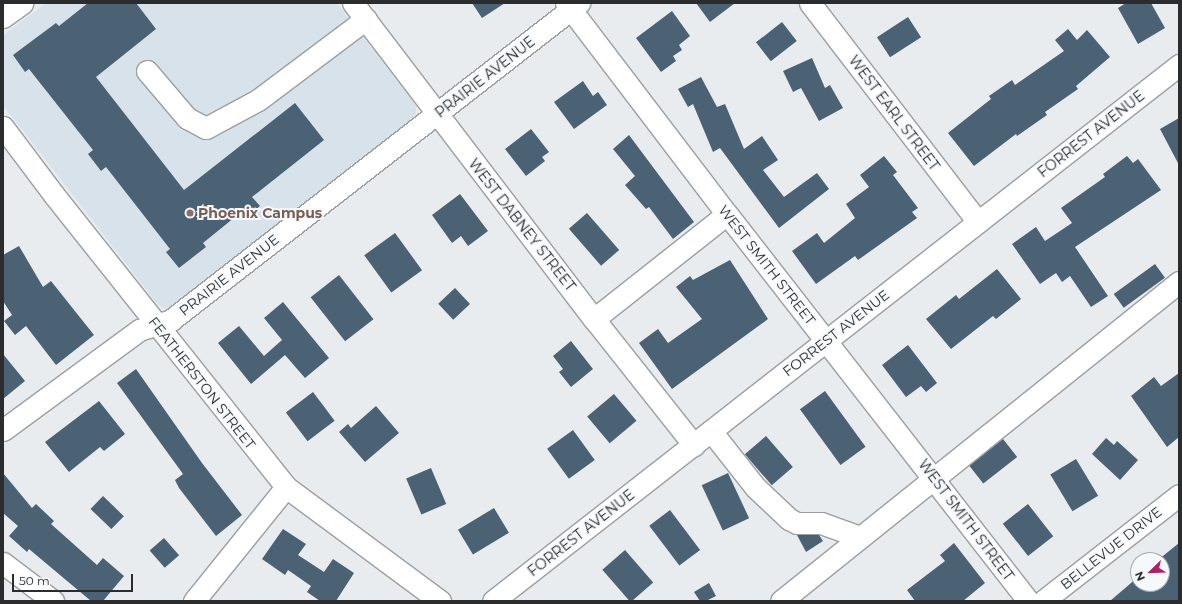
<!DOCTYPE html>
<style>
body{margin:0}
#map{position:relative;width:1182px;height:604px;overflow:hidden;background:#e8ecef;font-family:Montserrat,sans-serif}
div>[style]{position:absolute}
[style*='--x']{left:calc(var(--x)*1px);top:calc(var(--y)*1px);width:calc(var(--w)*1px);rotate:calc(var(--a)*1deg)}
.built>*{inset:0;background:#d8e2ea}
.building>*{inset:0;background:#4a6273;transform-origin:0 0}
.roads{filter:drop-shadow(1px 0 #9c9fa2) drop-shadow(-1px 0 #9c9fa2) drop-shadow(0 1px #9c9fa2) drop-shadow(0 -1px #9c9fa2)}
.minor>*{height:21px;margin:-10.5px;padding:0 10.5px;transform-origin:10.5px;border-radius:10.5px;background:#fff}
.dots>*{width:11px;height:11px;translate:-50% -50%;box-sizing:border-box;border:2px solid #f6f9fc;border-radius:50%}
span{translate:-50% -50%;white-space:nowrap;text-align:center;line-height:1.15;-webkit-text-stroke:4px #f6f9fc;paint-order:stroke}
.street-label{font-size:14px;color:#2b2c2d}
.education-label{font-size:14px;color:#785e54;font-weight:700}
.left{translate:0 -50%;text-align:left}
.frame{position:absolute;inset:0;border:4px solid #2b2c2d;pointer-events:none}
.north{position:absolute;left:1130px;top:552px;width:40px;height:40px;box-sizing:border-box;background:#f6f9fc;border:1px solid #a5a7a9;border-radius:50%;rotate:247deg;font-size:11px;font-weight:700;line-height:16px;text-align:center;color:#2b2c2d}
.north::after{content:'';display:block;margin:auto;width:14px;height:18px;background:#aa2268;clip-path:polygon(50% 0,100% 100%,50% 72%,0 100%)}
.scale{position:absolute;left:12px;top:574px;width:121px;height:18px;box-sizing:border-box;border:2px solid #2b2c2d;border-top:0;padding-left:5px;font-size:12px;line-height:14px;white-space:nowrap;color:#2b2c2d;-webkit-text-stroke:3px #f6f9fc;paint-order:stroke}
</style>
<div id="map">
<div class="built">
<div style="clip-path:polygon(46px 3px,337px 3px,416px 105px,416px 116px,168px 309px,165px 309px,158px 305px,3px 105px,3px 35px)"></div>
</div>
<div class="building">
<div style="clip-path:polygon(88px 3px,136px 3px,156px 29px,96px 77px,184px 190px,295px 103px,324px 140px,252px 197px,260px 206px,246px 217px,240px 213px,203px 243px,206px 247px,179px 268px,166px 252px,170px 249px,106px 167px,101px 171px,88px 154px,93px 150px,29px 69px,25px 72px,13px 55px,56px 23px,59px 26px)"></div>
<div style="clip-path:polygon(472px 3px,505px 3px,482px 18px)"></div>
<div style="clip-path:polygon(696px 3px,735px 3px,710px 22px)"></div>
<div style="clip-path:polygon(1126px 3px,1151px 3px,1165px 28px,1138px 44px,1118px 8px)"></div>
<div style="clip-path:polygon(672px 11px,690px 36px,679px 45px,682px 50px,673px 56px,676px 61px,661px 72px,636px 38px)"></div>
<div style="left:908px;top:17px;width:24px;height:37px;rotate:57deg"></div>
<div style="left:782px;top:22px;width:24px;height:33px;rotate:52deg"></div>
<div style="clip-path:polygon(1068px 29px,1077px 40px,1087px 30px,1110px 57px,1076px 86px,1078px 89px,1045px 112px,1047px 115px,1017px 136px,1016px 134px,974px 166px,948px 133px,991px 99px,989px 96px,1012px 80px,1015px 85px,1064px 51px,1055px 40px)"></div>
<div style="clip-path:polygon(812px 58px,825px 88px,830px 85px,843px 108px,819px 121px,801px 88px,793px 92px,783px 71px)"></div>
<div style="clip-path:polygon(701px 77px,717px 107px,725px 104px,744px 149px,762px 136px,778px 160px,763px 170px,784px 197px,817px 173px,829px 189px,779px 228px,720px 148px,713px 152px,693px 104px,688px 107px,678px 89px)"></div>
<div style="clip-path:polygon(583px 81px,593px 96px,598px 92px,607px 105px,574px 129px,554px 102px)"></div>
<div style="clip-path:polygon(1179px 118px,1179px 165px,1160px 129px)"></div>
<div style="clip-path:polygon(531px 129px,549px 152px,542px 157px,545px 161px,526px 176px,505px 149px)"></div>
<div style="clip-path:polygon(629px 135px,694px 222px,673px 239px,649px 207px,646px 209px,625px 185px,635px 176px,613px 149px)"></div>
<div style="clip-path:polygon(884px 156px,897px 172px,893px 175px,918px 208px,912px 212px,917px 218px,858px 260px,855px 256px,816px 284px,792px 251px,817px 233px,824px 243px,855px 218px,846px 204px,869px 187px,860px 175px)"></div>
<div style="clip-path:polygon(1127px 156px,1133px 163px,1138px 159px,1161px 190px,1075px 247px,1108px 296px,1091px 307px,1070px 276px,1062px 282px,1056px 273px,1040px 284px,1012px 244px,1036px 227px,1045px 241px,1072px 223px,1061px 208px,1105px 177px,1103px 174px)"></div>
<div style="clip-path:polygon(460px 194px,488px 231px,468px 246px,461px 236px,452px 243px,432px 215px)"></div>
<div style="left:587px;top:213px;width:49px;height:24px;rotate:49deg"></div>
<div style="left:395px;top:233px;width:46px;height:38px;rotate:54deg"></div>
<div style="clip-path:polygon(19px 246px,43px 287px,51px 281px,94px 335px,56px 365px,26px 326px,15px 335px,4px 321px,12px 315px,3px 301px,3px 255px)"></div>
<div style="clip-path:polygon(730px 260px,768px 319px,672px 389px,639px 343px,658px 329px,668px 343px,702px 319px,676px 287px,690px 276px,693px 280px)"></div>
<div style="left:1155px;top:264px;width:17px;height:51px;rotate:54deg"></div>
<div style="clip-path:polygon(997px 269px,1021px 299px,996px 319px,993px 316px,951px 349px,926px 319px,956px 295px,959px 299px)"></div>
<div style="left:339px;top:275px;width:56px;height:36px;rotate:52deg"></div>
<div style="left:455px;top:288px;width:22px;height:23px;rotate:47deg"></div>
<div style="clip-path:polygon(283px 302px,329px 358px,305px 378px,285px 355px,251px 384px,218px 343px,239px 326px,264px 356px,282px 340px,264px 318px)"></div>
<div style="clip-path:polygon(571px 341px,593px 369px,571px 387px,559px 372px,563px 369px,553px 356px)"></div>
<div style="clip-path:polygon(908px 345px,937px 383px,926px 392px,921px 386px,906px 397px,882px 365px)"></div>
<div style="clip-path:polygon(3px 354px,25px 381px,3px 399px)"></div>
<div style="clip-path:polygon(136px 369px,202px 463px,242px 515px,216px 536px,179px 488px,175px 480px,183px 474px,117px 383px)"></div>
<div style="clip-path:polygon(1179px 373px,1179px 437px,1167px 447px,1131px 396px,1154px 377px,1161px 386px)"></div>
<div style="left:825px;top:391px;width:69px;height:31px;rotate:54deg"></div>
<div style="left:313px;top:392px;width:36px;height:34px;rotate:53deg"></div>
<div style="left:614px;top:394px;width:35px;height:35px;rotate:50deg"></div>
<div style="clip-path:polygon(99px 401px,125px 434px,104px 451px,100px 447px,69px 472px,45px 442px)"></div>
<div style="clip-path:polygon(376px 406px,399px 433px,365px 462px,339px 432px,348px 424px,351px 428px)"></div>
<div style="left:573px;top:430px;width:37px;height:32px;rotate:54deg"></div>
<div style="left:766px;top:436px;width:41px;height:28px;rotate:49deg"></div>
<div style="clip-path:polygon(1106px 438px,1114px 445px,1117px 441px,1138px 460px,1120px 480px,1092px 454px)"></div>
<div style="left:1003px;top:439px;width:23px;height:43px;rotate:52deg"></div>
<div style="left:1076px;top:459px;width:43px;height:30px;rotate:59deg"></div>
<div style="left:431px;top:468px;width:39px;height:27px;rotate:67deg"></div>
<div style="clip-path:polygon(3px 473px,32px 508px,36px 504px,54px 521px,51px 524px,97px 565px,103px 558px,124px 576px,103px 601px,91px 601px,29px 549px,27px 552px,9px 536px,18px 526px,3px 513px)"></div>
<div style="left:728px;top:473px;width:50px;height:29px;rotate:65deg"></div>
<div style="left:103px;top:496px;width:29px;height:18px;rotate:44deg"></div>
<div style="left:1028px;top:504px;width:41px;height:32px;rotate:52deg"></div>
<div style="left:494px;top:508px;width:29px;height:42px;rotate:59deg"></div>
<div style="left:670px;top:510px;width:50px;height:26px;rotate:53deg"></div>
<div style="clip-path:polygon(283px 529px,306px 544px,298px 555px,324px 572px,333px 559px,354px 573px,336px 601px,320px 601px,307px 592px,311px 586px,288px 570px,285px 575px,262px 559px)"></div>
<div style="clip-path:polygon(797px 535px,819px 535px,823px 541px,806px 552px)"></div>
<div style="left:164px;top:538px;width:23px;height:19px;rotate:49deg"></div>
<div style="clip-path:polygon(954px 543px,985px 583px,963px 601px,915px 601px,907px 590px,945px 561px,940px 555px)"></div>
<div style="clip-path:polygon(1179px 543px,1179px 601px,1110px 601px,1138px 577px,1138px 584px,1162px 584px,1162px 560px,1158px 560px)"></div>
<div style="left:625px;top:550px;width:43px;height:30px;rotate:49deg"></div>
<div style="clip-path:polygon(709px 583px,716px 596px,706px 601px,700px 601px,694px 592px)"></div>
</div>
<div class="roads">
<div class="minor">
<div style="--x:353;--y:3;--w:397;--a:52.7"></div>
<div style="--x:594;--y:319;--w:161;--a:51.6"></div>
<div style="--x:566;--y:3;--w:265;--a:52.7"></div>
<div style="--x:727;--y:214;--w:490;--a:52.1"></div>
<div style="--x:810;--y:3;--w:276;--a:52.5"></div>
<div style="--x:3;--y:17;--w:24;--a:-36"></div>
<div style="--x:147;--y:71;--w:62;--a:49.6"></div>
<div style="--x:187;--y:118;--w:21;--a:28"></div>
<div style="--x:206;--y:128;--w:59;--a:-28.3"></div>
<div style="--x:258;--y:100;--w:135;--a:-36.9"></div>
<div style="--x:3;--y:127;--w:85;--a:53.1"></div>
<div style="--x:54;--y:195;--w:373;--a:51.5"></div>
<div style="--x:286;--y:487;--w:192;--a:36.5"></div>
<div style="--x:594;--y:319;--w:169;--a:-38.3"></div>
<div style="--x:3;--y:430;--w:169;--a:-36.3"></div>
<div style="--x:139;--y:330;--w:34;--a:-17"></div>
<div style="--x:171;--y:320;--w:517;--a:-37.85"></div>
<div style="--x:711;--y:431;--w:71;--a:51.8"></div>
<div style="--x:755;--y:487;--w:47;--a:43.3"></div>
<div style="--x:789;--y:519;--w:9;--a:27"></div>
<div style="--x:797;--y:523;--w:24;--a:0"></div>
<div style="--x:821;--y:523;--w:41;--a:19.7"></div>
<div style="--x:3;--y:563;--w:63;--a:37.2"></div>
<div style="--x:194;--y:601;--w:146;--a:-51.1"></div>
<div style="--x:493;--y:601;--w:871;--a:-38"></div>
<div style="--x:781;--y:601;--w:510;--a:-38.71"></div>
<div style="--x:1043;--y:601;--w:172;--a:-37.9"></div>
</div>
</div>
<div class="dots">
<div style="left:190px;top:213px;background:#8d6e63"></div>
</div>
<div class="street-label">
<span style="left:485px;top:77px;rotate:-38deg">PRAIRIE AVENUE</span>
<span style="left:894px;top:113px;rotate:53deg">WEST EARL STREET</span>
<span style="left:1091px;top:134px;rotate:-38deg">FORREST AVENUE</span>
<span style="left:522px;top:225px;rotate:52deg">WEST DABNEY STREET</span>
<span style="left:767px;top:265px;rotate:52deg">WEST SMITH STREET</span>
<span style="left:229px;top:275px;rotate:-38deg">PRAIRIE AVENUE</span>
<span style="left:836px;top:333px;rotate:-38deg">FORREST AVENUE</span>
<span style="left:202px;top:383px;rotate:52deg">FEATHERSTON STREET</span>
<span style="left:966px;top:520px;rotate:53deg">WEST SMITH STREET</span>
<span style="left:581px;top:533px;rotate:-38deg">FORREST AVENUE</span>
<span style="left:1111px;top:548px;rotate:-38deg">BELLEVUE DRIVE</span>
</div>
<div class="education-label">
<span class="left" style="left:198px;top:213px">Phoenix Campus</span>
</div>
<div class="frame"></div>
<div class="north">N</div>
<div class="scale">50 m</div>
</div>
